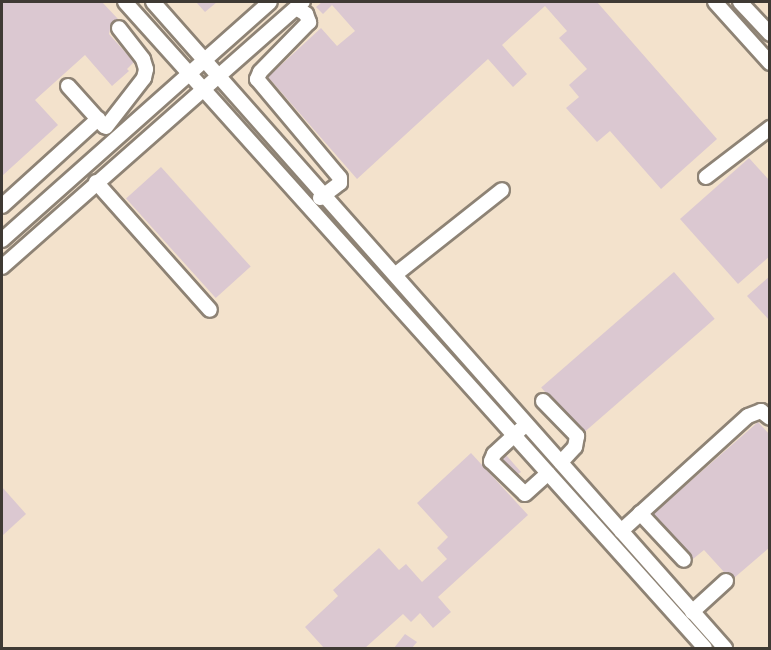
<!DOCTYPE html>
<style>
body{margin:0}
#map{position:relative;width:771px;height:650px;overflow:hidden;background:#f9ecdd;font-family:Roboto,sans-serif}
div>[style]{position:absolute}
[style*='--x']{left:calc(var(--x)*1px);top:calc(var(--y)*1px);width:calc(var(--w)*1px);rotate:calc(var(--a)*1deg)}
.built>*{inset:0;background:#f3e2cc;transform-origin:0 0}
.building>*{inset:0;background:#dbc8d1;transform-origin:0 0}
.roads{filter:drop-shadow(2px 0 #8e8375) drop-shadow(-2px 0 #8e8375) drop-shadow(0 2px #8e8375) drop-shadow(0 -2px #8e8375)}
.minor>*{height:14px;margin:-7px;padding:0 7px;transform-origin:7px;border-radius:7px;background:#fff}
span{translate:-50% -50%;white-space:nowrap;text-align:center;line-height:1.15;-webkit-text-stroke:4.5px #f9ecdd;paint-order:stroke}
.frame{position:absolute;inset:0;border:3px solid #3f3a34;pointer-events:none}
</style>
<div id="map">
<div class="built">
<div style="left:2px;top:2px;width:767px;height:646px"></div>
</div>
<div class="building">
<div style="clip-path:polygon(2px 2px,102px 2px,118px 19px,111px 24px,109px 34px,134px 62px,127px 69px,129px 71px,112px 86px,85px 55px,35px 100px,58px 125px,2px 176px)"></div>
<div style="clip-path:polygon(196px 2px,217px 2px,205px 12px)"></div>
<div style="clip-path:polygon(322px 2px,597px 2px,717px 139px,661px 189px,610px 131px,597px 142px,566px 108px,579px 97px,569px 85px,587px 69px,559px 38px,567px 31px,545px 6px,502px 45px,527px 74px,513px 87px,488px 59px,357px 179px,268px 77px,321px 28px,337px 46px,355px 31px,332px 5px,323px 14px,316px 7px)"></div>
<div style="clip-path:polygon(749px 158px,770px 181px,770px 256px,738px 284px,680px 219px)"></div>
<div style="left:161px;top:167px;width:134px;height:47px;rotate:48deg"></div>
<div style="left:674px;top:272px;width:62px;height:176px;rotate:49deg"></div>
<div style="clip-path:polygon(770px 276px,770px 321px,747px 296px)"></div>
<div style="clip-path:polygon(758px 422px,770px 435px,770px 547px,734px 578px,729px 573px,724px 572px,704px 550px,693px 559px,653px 514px)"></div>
<div style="clip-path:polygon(471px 453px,528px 515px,438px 597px,451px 612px,433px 628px,420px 613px,411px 622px,403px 614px,365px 648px,324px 648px,305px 627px,338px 596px,333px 590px,379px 548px,399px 570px,406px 564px,422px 582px,447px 559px,437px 548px,448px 537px,417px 503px)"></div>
<div style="clip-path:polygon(506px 455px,521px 472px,518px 474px,502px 459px)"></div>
<div style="clip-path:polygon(2px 487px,26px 514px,2px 536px)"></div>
<div style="clip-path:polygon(405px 634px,417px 642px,412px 648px,394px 648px)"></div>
</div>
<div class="roads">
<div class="minor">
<div style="--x:125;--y:2;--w:868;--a:48.08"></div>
<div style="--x:153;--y:2;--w:863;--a:48.48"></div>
<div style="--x:715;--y:2;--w:82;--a:48"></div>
<div style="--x:740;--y:2;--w:44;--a:46.8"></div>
<div style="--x:296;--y:8;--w:12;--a:31"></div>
<div style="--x:306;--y:14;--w:9;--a:69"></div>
<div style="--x:309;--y:22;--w:70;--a:134.4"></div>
<div style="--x:260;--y:72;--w:8;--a:113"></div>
<div style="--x:257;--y:79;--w:129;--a:50"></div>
<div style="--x:340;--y:178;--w:5;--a:90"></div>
<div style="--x:340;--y:183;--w:25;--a:143"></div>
<div style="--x:68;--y:86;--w:54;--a:48"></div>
<div style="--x:106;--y:127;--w:62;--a:-52.2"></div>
<div style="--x:144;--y:78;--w:9;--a:-77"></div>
<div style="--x:146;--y:69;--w:10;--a:-107"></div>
<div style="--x:143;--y:59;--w:39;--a:-128"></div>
<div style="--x:706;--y:177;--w:81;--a:-37.4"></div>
<div style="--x:96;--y:182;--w:171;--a:48.3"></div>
<div style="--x:2;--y:206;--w:130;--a:-42.2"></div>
<div style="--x:2;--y:240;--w:358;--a:-41.6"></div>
<div style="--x:2;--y:267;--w:401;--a:-41.4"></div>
<div style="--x:396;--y:274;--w:135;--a:-38.4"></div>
<div style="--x:543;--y:401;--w:49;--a:45.8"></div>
<div style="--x:577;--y:436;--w:11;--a:100"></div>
<div style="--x:575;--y:447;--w:21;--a:133"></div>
<div style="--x:521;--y:429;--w:37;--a:137"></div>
<div style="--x:494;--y:454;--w:8;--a:113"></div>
<div style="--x:491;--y:461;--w:47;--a:44.1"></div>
<div style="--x:525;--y:494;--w:31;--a:-42"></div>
<div style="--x:640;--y:513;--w:64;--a:46.9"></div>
<div style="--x:621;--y:531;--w:171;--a:-42.2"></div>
<div style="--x:748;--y:416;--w:14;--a:-21"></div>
<div style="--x:761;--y:411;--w:11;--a:38"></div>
<div style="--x:692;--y:612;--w:46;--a:-42.4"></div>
</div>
</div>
<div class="frame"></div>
</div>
